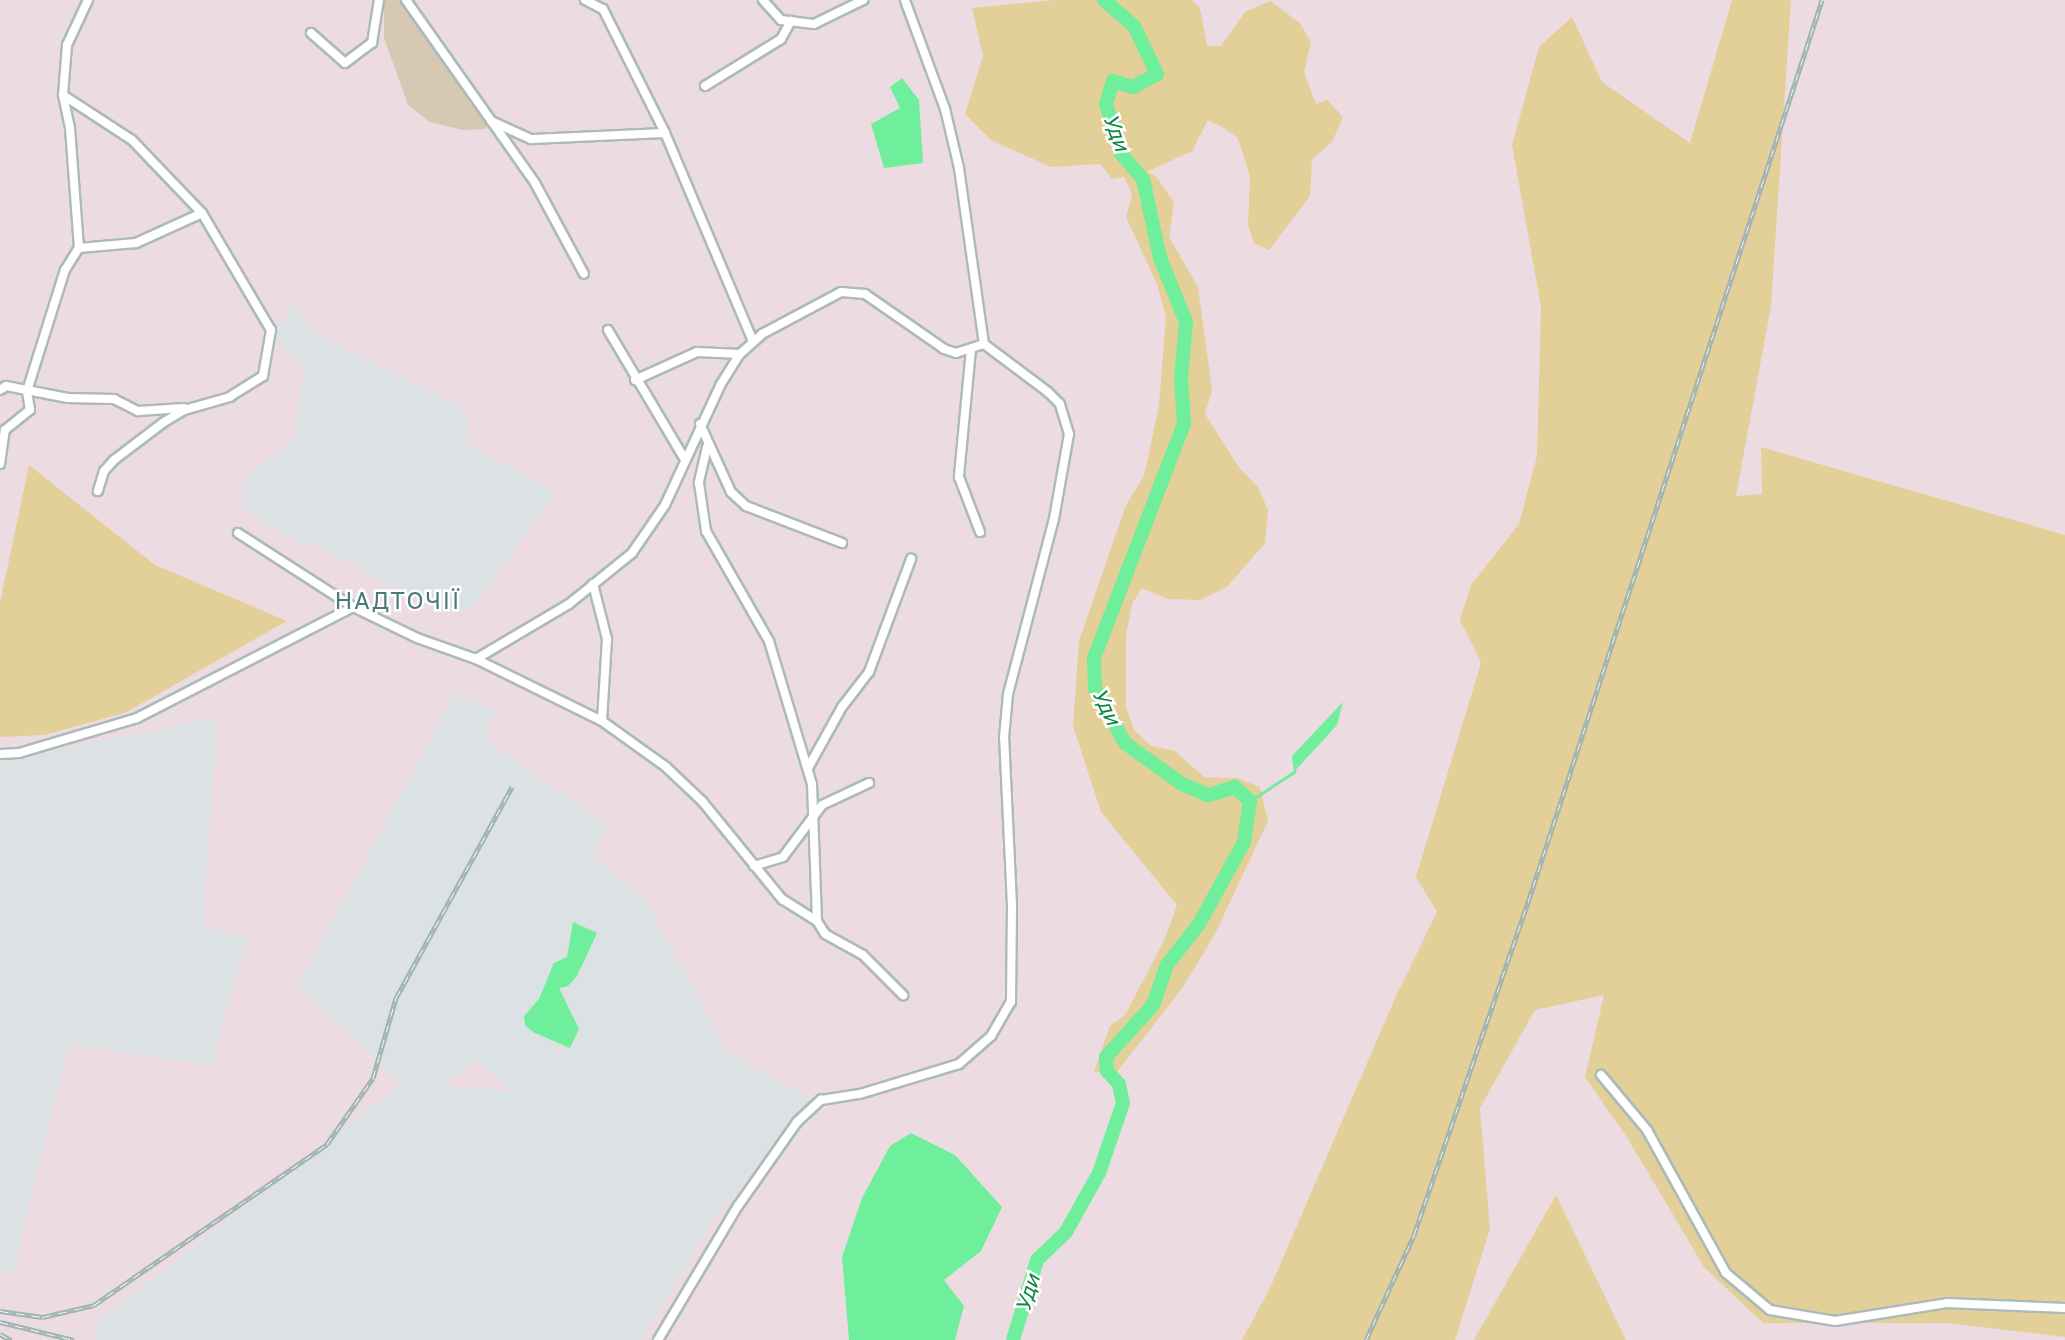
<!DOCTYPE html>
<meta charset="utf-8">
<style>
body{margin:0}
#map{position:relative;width:2065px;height:1340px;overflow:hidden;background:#ecdce2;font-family:"Golos Text",sans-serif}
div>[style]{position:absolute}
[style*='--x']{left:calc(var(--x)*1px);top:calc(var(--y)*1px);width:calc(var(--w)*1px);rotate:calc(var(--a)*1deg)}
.industrial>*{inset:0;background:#dce2e4}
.green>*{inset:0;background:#e3cf98}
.cemetery>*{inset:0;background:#d6c8b3}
.water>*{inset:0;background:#6fee9b}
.stream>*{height:2.5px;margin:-1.25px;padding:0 1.25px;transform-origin:1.25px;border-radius:1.25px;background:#6fee9b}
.river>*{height:14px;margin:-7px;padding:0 7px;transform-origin:7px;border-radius:7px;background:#6fee9b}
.roads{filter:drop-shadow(2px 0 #acbab9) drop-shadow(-2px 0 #acbab9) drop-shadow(0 2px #acbab9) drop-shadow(0 -2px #acbab9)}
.minor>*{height:8px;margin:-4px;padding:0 4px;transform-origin:4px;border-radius:4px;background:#fff}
.rail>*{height:5px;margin-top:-2.5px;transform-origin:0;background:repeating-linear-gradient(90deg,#fff 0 8px,#9fb4b3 0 16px);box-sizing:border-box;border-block:2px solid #9fb4b3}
span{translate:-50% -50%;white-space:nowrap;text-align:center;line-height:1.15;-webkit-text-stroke:5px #fff;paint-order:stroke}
.water-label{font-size:21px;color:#0e8541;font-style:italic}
.quarter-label{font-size:23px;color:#4a7a76;letter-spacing:2px}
</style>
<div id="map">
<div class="industrial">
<div style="clip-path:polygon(293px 304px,317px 335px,468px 411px,465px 443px,555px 492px,473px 608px,451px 613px,418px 603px,311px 541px,307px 546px,241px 509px,248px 496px,241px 493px,242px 486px,253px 469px,285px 450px,293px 437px,305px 369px,273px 337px)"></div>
<div style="clip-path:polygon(evenodd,455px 694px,495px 711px,485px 739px,607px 826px,569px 897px,592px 857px,645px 898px,726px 1052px,812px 1100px,714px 1218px,641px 1340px,97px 1340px,94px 1325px,401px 1084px,298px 985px,455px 694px,477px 1062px,513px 1090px,513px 1091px,439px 1086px,477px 1062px)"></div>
<div style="clip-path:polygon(218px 717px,202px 926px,246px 938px,212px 1066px,69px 1044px,13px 1275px,0 1273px,0 752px,32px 755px)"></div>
</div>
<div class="green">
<div style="clip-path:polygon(1054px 0,1192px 0,1200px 8px,1207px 46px,1221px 46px,1245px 12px,1270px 1px,1300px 23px,1311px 42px,1304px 72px,1316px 104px,1327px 100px,1343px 117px,1332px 142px,1312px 159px,1310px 196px,1269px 250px,1254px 243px,1248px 225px,1250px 176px,1238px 138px,1222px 127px,1208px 120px,1192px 151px,1147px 172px,1156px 176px,1174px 203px,1169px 237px,1198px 287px,1212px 390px,1205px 414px,1238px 466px,1258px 487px,1268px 510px,1265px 543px,1227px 587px,1200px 600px,1168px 599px,1142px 588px,1132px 604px,1126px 635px,1126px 707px,1134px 730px,1151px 746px,1175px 751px,1204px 777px,1237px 778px,1260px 787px,1268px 821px,1215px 934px,1183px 987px,1117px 1072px,1094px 1072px,1110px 1026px,1125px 1015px,1164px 941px,1177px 905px,1101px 812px,1073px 726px,1079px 641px,1126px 505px,1144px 476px,1159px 405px,1166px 317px,1157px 284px,1126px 217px,1132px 194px,1124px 177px,1112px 179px,1100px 164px,1051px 167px,991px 140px,965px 114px,983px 56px,972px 8px)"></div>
<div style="clip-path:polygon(1732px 0,1791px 0,1771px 306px,1736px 496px,1762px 494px,1761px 447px,2065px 535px,2065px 1337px,1947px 1323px,1763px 1323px,1704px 1267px,1628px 1139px,1585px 1077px,1604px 995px,1535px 1010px,1480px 1108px,1490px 1229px,1455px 1340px,1242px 1340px,1270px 1288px,1396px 996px,1437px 912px,1416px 877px,1481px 663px,1460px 620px,1471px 585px,1519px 524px,1537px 456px,1541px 307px,1512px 145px,1539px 47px,1572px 17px,1602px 82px,1690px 143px)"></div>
<div style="clip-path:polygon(29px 465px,155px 565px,287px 621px,125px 713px,44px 735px,0 737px,0 603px)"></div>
<div style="clip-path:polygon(1556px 1195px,1626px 1340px,1474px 1340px)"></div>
</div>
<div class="cemetery">
<div style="clip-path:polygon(384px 0,405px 0,488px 124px,485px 129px,463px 130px,430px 122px,408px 105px,384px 38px)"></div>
</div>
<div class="water">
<div style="clip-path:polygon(902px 78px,919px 100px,923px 163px,884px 168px,871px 124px,900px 108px,890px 87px)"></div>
<div style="clip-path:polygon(1343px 702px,1337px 725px,1294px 772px,1292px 756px)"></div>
<div style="clip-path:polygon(573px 922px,597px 933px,577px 976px,568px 986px,559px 988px,579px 1029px,570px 1048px,533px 1032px,525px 1025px,524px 1016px,539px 999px,554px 963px,567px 957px)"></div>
<div style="clip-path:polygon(911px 1133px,955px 1155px,1002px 1207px,981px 1251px,944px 1280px,964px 1306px,955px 1340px,849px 1340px,842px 1257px,862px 1198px,890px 1146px)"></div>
</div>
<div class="stream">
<div style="--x:1250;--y:801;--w:53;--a:-33.4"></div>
</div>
<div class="river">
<div style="--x:1013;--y:1340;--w:84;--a:-73.3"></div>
<div style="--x:1037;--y:1260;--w:40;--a:-44"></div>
<div style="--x:1066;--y:1232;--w:68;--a:-60.8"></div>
<div style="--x:1099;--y:1173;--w:74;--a:-71.1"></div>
<div style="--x:1123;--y:1103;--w:19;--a:-102"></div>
<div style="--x:1119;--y:1084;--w:18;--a:-133"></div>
<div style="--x:1107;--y:1071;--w:14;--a:-94"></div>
<div style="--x:1106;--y:1057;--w:70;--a:-47.9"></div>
<div style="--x:1153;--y:1005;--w:42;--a:-70.7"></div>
<div style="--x:1167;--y:965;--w:52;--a:-52"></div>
<div style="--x:1199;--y:924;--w:94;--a:-61.2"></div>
<div style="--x:1244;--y:842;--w:41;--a:-81.7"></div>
<div style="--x:1250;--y:801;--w:21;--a:-137"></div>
<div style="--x:1235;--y:787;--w:28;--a:163"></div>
<div style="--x:1208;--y:795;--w:28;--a:-157"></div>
<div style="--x:1182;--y:784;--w:70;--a:-144.3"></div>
<div style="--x:1125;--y:743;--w:62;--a:-119.1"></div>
<div style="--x:1095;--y:689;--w:31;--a:-92"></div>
<div style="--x:1094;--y:658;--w:252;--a:-69"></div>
<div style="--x:1184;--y:423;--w:44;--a:-93.9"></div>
<div style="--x:1181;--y:379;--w:57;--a:-85"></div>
<div style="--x:1186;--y:322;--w:69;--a:-112.1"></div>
<div style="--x:1160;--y:258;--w:81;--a:-102.1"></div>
<div style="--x:1143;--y:179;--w:33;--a:-131"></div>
<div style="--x:1121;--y:154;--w:52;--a:-106.7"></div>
<div style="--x:1106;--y:104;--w:24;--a:-73"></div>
<div style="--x:1113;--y:81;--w:21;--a:17"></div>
<div style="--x:1133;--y:87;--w:27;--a:-28"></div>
<div style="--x:1157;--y:74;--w:53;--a:-115.6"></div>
<div style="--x:1134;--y:26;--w:40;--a:-139"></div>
</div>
<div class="roads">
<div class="minor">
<div style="--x:406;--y:0;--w:224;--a:54.8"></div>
<div style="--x:535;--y:183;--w:103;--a:61.7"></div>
<div style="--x:585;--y:0;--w:20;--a:27"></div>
<div style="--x:603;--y:9;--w:139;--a:63.4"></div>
<div style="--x:665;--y:133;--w:226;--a:67.1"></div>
<div style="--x:763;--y:0;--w:27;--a:48"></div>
<div style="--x:781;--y:20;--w:33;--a:7"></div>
<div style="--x:814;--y:24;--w:55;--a:-26.1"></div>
<div style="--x:311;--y:33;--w:45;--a:41.4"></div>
<div style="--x:345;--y:63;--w:34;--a:-37"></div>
<div style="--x:372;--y:43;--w:44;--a:-80.8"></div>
<div style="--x:705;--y:86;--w:89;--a:-31.7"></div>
<div style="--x:781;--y:39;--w:21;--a:-61"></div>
<div style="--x:63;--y:95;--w:82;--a:33.1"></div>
<div style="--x:132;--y:140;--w:101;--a:46.2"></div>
<div style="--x:202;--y:213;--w:136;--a:59.5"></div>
<div style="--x:271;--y:330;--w:47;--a:99.9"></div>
<div style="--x:263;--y:376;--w:39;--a:148"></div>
<div style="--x:230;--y:397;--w:48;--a:164.2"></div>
<div style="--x:184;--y:410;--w:23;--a:149"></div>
<div style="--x:164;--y:422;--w:63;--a:142.8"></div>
<div style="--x:114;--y:460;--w:15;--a:132"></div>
<div style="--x:104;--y:471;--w:21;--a:107"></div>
<div style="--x:491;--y:121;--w:44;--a:24.2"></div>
<div style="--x:531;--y:139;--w:134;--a:-2.6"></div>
<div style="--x:79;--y:248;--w:57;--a:-5"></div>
<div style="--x:136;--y:243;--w:72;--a:-24.4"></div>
<div style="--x:608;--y:330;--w:149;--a:59.3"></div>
<div style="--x:971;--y:349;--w:129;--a:95.4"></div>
<div style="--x:959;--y:477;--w:59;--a:69.1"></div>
<div style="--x:635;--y:380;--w:68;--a:-24.3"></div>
<div style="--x:697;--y:352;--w:43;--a:2.7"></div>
<div style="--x:0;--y:390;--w:7;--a:-34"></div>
<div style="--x:6;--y:386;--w:63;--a:11"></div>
<div style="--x:68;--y:398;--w:46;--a:1.2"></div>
<div style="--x:114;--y:399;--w:27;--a:27"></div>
<div style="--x:138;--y:411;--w:46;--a:-3.7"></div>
<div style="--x:700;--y:424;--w:75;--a:65.5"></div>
<div style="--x:731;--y:492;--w:21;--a:43"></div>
<div style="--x:746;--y:506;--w:103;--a:21.1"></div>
<div style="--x:707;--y:447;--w:37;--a:103"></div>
<div style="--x:699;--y:483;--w:49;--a:81.7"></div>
<div style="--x:706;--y:531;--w:127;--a:60.2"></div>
<div style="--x:769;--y:641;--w:149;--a:73.3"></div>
<div style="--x:812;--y:784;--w:137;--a:87.9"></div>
<div style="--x:817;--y:921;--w:15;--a:58"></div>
<div style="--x:825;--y:934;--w:43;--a:28.9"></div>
<div style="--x:863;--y:955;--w:57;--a:45"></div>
<div style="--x:0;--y:464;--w:34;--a:-82"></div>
<div style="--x:5;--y:430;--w:32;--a:-39"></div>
<div style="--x:30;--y:410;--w:19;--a:-99"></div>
<div style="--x:27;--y:391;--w:127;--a:-72.6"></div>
<div style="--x:65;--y:270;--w:26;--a:-58"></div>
<div style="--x:79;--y:248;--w:120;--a:-94.3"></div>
<div style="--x:70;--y:128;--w:34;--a:-102"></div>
<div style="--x:63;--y:95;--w:50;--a:-85.4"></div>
<div style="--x:67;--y:45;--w:50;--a:-65"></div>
<div style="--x:238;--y:533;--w:137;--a:32.8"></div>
<div style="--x:353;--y:607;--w:71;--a:25.8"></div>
<div style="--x:417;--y:638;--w:63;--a:19.6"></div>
<div style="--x:476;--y:659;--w:108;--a:-30.6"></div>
<div style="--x:569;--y:604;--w:81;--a:-39"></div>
<div style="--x:632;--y:553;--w:58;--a:-55.5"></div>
<div style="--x:665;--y:505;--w:133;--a:-65.2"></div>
<div style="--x:721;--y:384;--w:36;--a:-58"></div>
<div style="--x:740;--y:354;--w:30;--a:-42"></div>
<div style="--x:762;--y:334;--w:89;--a:-28"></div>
<div style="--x:841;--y:292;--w:24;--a:5"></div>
<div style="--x:865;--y:294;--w:96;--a:34.8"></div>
<div style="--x:944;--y:349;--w:13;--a:18"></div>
<div style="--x:956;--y:353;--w:29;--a:-18"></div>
<div style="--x:593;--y:584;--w:57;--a:75.7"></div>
<div style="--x:607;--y:639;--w:82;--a:93.5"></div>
<div style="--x:476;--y:659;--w:140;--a:26.2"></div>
<div style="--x:602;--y:721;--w:79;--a:35.7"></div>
<div style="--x:666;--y:767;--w:50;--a:43.4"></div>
<div style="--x:702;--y:801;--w:127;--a:50.8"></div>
<div style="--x:782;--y:899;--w:41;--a:32.2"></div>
<div style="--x:0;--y:754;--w:19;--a:-3"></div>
<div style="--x:19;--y:753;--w:123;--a:-16.5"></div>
<div style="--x:137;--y:718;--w:243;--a:-27.2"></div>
<div style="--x:808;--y:768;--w:70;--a:-60.9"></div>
<div style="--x:842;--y:707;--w:44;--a:-52.4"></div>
<div style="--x:869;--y:672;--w:121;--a:-69.6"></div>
<div style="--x:754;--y:866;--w:30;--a:-17"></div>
<div style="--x:783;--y:857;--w:65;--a:-53.1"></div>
<div style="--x:822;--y:805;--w:52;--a:-25.1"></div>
<div style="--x:1601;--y:1075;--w:72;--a:50.1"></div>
<div style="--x:1647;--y:1130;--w:163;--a:61.1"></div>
<div style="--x:1726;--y:1273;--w:57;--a:40.1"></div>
<div style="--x:1770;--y:1310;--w:66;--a:9.6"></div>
<div style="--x:1835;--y:1321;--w:113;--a:-9.1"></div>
<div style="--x:1947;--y:1303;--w:118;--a:2.4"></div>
<div style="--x:658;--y:1340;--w:156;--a:-59.2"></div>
<div style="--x:738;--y:1206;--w:103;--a:-54.9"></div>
<div style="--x:797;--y:1122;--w:33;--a:-43"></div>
<div style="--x:821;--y:1100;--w:39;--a:-9"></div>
<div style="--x:860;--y:1094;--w:103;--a:-16.9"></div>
<div style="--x:959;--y:1064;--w:43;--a:-41.2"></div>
<div style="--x:991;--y:1036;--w:39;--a:-60"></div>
<div style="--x:1011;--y:1002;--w:97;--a:-89.4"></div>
<div style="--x:1012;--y:905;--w:167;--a:-92.7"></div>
<div style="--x:1004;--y:738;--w:44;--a:-84.8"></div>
<div style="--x:1008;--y:694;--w:181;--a:-75.3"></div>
<div style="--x:1054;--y:519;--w:86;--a:-80"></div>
<div style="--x:1069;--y:434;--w:31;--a:-107"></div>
<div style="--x:1060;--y:404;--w:17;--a:-135"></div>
<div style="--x:1048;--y:392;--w:80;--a:-143.1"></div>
<div style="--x:984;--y:344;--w:178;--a:-98.1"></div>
<div style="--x:959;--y:168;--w:61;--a:-103.3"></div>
<div style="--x:945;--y:109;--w:116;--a:-110.2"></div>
</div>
</div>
<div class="rail">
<div style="--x:0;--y:1311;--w:43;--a:7.9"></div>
<div style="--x:43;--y:1317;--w:52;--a:-13.2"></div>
<div style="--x:94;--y:1305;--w:283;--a:-34.6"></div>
<div style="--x:327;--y:1144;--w:80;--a:-55.1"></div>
<div style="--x:373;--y:1078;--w:83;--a:-74"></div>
<div style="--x:396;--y:998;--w:241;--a:-61.2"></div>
<div style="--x:0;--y:1322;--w:76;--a:13.7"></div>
<div style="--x:0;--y:1334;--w:13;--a:29"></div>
<div style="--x:1366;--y:1340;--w:115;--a:-65.4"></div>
<div style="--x:1414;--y:1235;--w:368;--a:-71.1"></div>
<div style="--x:1533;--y:887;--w:933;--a:-71.95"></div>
</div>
<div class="water-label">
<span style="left:1117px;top:132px;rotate:70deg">Уди</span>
<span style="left:1107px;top:706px;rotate:65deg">Уди</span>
<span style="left:1027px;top:1293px;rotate:-73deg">Уди</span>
</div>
<div class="quarter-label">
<span style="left:398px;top:600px">НАДТОЧІЇ</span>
</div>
</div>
